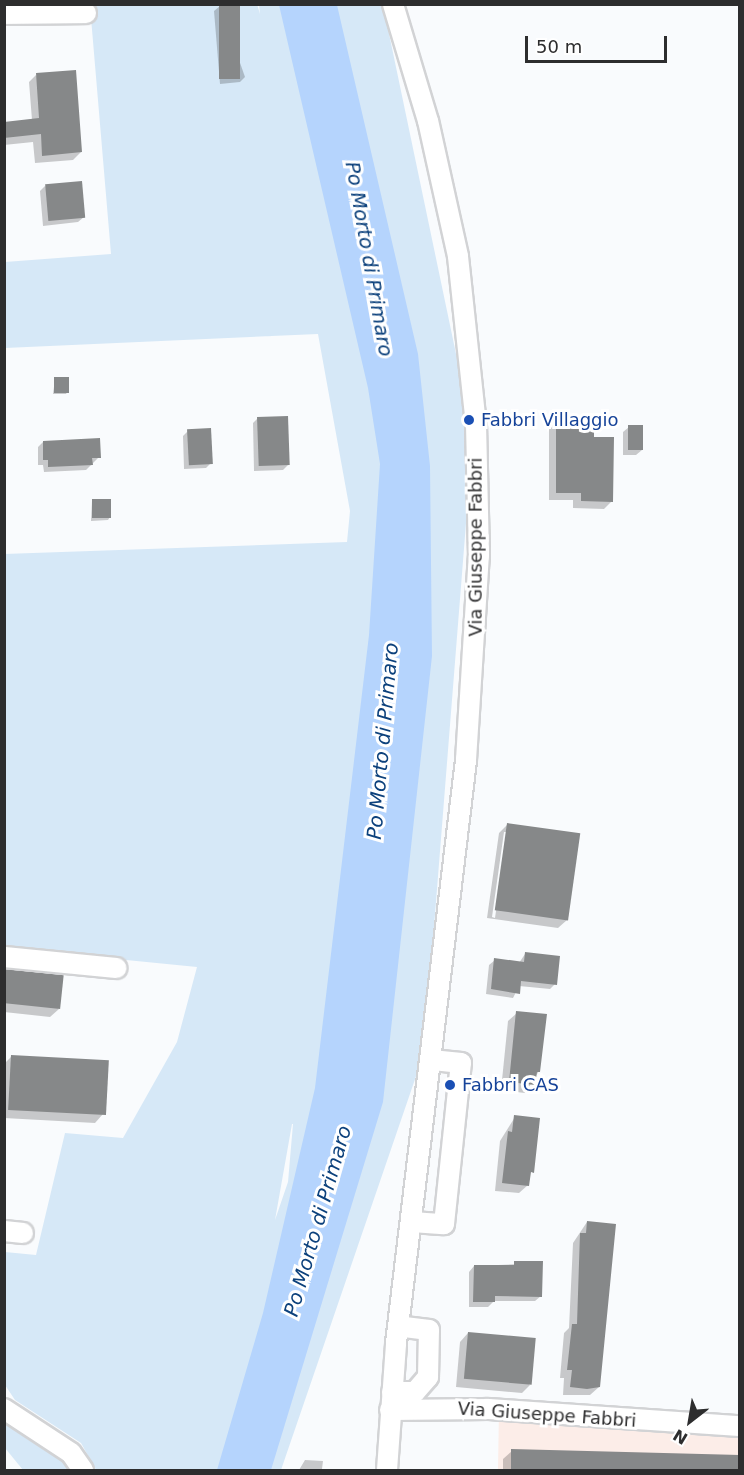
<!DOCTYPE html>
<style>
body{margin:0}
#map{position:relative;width:744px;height:1475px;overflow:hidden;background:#f9fbfd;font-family:"DejaVu Sans",sans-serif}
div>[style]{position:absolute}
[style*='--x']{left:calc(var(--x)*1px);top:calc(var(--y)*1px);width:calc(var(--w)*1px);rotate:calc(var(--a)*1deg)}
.industrial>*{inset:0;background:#fcede8;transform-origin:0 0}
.green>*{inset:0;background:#d6e8f7}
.water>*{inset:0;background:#b5d4fd}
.shadow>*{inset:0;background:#0003}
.building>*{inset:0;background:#868889;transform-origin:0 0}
.roads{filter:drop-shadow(2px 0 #d2d3d5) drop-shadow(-2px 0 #d2d3d5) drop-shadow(0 2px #d2d3d5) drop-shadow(0 -2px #d2d3d5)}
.minor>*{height:20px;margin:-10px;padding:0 10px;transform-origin:10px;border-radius:10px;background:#fff}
.dots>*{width:16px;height:16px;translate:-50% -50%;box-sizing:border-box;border:3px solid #fff;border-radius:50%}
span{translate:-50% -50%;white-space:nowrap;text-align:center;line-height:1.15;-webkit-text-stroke:6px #fff;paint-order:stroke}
.transit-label{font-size:18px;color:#164399}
.left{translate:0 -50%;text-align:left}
.street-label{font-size:18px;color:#2d2d2e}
.water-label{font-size:20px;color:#0c417c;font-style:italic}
.frame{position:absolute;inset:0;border:6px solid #2d2d2e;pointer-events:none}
.north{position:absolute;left:660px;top:1391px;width:60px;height:60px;-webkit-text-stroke:4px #fff;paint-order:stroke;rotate:211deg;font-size:16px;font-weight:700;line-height:24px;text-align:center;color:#2d2d2e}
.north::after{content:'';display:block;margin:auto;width:21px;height:27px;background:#2d2d2e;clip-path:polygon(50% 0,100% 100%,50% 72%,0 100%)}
.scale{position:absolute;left:525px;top:36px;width:142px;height:27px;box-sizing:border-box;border:3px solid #2d2d2e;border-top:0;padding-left:8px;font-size:18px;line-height:21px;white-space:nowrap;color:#2d2d2e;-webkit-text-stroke:4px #fff;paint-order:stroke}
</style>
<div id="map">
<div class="industrial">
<div style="left:499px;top:1411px;width:240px;height:59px;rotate:1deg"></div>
</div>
<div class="green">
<div style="clip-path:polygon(evenodd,257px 4px,260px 14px,259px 5px,383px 5px,473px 435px,424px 1053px,281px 1470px,96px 1470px,81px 1443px,15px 1400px,5px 1385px,5px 1252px,36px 1255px,65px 1133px,123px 1138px,177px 1042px,197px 967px,5px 948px,4px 554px,347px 542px,350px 511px,318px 334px,5px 348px,5px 262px,111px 254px,90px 6px,5px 5px,257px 4px,293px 1124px,288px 1182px,275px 1220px,292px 1124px,293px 1124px)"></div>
<div style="clip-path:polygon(4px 1418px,58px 1454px,68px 1470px,23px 1470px,5px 1448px)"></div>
</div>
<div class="water">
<div style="clip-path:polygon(279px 5px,337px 5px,418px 354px,430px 466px,432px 656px,383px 1102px,271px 1470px,217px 1470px,263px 1313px,315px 1088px,369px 635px,380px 464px,368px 388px)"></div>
</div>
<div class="shadow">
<div style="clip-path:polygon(220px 6px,245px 77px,240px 82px,220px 84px,214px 11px)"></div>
<div style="clip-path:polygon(36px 75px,81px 152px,73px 160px,35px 163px,33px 142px,4px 145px,4px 123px,32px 120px,29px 82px)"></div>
<div style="clip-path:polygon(45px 186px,84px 217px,78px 222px,43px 226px,40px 191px)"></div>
<div style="clip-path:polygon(55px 379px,68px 391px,66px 394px,53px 394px)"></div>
<div style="clip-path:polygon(258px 418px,288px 465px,283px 470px,254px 471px,253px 423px)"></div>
<div style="clip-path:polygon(557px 420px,593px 438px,612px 501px,604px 509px,573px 508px,573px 500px,549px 500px,549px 428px)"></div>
<div style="clip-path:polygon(629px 427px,642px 450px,636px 455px,623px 455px,623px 432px)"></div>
<div style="clip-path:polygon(188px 431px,211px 463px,206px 468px,184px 469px,183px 436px)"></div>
<div style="clip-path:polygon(43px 442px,99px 457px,86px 470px,44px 472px,43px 465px,38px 465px,38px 447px)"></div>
<div style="clip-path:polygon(92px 501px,110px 517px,108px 520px,91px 521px)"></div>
<div style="clip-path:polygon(evenodd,508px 824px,567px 920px,558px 928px,487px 918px,499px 833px,508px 824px,504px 832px,507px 832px,495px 918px,492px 917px,504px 832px)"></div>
<div style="clip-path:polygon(525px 954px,555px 984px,550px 989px,519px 986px,513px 998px,486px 994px,489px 965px,495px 960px,519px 963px)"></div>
<div style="clip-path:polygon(4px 971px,59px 1009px,50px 1017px,4px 1012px)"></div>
<div style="clip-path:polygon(517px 1013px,539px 1071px,525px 1093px,501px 1090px,508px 1021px)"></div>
<div style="clip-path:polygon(11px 1057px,103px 1114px,95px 1123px,4px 1118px,4px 1064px)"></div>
<div style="clip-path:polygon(515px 1117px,528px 1185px,519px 1193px,495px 1191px,500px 1141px)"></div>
<div style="clip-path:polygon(587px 1222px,599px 1387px,590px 1395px,563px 1395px,564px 1378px,560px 1378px,564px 1333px,569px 1328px,573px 1243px)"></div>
<div style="clip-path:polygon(541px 1263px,541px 1296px,535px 1301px,494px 1301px,488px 1307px,469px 1307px,469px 1272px,474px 1266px)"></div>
<div style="clip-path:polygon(468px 1333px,530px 1385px,522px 1393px,456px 1387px,460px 1342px)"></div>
<div style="clip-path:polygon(512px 1451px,740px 1456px,740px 1470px,503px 1470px,503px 1459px)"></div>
<div style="clip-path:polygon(305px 1460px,323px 1461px,322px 1469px,330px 1470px,299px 1470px)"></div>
</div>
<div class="building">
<div style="left:219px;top:4px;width:21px;height:75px"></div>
<div style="clip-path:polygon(76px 70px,82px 152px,42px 156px,41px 134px,4px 138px,4px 122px,39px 118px,36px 73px)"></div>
<div style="left:82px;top:181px;width:37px;height:37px;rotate:85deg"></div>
<div style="left:54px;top:377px;width:15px;height:16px"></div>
<div style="left:288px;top:416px;width:49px;height:31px;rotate:88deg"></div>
<div style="clip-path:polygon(556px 418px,594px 418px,594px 437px,614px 437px,613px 502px,581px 501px,581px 493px,556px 493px)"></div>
<div style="left:628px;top:425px;width:15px;height:25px"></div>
<div style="left:211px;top:428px;width:36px;height:24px;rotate:87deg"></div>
<div style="clip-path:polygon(100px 438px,101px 458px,92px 458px,93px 465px,48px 467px,48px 460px,43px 460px,43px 441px)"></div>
<div style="left:111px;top:499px;width:19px;height:19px;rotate:90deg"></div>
<div style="left:507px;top:823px;width:74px;height:88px;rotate:8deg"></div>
<div style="clip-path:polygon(525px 952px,560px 956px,557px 985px,521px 981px,520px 994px,491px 989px,494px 958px,524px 962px)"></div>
<div style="left:4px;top:969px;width:60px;height:34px;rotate:6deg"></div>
<div style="clip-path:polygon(516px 1011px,547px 1014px,540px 1072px,537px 1072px,535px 1085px,509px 1082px)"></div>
<div style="left:11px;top:1055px;width:98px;height:55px;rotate:3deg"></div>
<div style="clip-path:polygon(514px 1115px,540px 1118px,534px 1173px,531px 1172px,529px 1186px,502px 1183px,508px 1131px,512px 1132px)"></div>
<div style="clip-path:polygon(587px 1221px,616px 1224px,600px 1387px,587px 1389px,570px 1387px,572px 1370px,567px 1370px,572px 1324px,577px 1324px,580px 1233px,586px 1233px)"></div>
<div style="clip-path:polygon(514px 1261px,543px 1261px,542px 1297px,495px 1296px,495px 1302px,473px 1302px,474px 1265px,514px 1265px)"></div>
<div style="left:468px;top:1332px;width:68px;height:47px;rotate:5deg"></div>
<div style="clip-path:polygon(511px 1449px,740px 1455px,740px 1470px,511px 1470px)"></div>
</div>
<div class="roads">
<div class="minor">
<div style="--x:4;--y:14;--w:82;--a:-0.7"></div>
<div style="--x:4;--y:957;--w:113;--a:5.6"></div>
<div style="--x:412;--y:1222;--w:32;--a:4"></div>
<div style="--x:444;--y:1224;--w:162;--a:-84"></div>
<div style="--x:461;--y:1063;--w:30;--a:-174"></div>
<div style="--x:4;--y:1231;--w:19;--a:6"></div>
<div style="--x:392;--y:1392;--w:23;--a:0"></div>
<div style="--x:415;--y:1392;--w:20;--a:-49"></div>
<div style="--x:428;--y:1377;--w:47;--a:-88.8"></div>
<div style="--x:429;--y:1330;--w:31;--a:-173"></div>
<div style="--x:4;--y:1409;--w:80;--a:33.3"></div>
<div style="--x:71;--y:1453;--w:21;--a:55"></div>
<div style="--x:390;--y:1410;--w:98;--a:-0.6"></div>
<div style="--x:488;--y:1409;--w:253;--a:3.9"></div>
<div style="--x:387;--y:1470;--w:127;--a:-85.9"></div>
<div style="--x:396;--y:1343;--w:587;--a:-83.15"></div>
<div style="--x:466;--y:760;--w:204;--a:-86.4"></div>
<div style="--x:479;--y:556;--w:131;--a:-91.3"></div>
<div style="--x:476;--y:425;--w:170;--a:-96.1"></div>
<div style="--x:458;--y:256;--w:138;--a:-102.5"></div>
<div style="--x:428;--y:121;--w:122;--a:-106.7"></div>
</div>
</div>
<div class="dots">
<div style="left:469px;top:420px;background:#1a4fb4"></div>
<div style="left:450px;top:1085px;background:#1a4fb4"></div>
</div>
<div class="transit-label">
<span class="left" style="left:481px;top:420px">Fabbri Villaggio</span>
<span class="left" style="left:462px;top:1085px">Fabbri CAS</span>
</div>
<div class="street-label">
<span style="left:476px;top:547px;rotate:-90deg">Via Giuseppe Fabbri</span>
<span style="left:547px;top:1415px;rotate:4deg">Via Giuseppe Fabbri</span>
</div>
<div class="water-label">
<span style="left:369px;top:259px;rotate:80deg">Po Morto di Primaro</span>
<span style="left:383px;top:741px;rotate:-85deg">Po Morto di Primaro</span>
<span style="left:318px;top:1221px;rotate:-74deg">Po Morto di Primaro</span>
</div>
<div class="frame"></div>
<div class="north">N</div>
<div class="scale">50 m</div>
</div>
